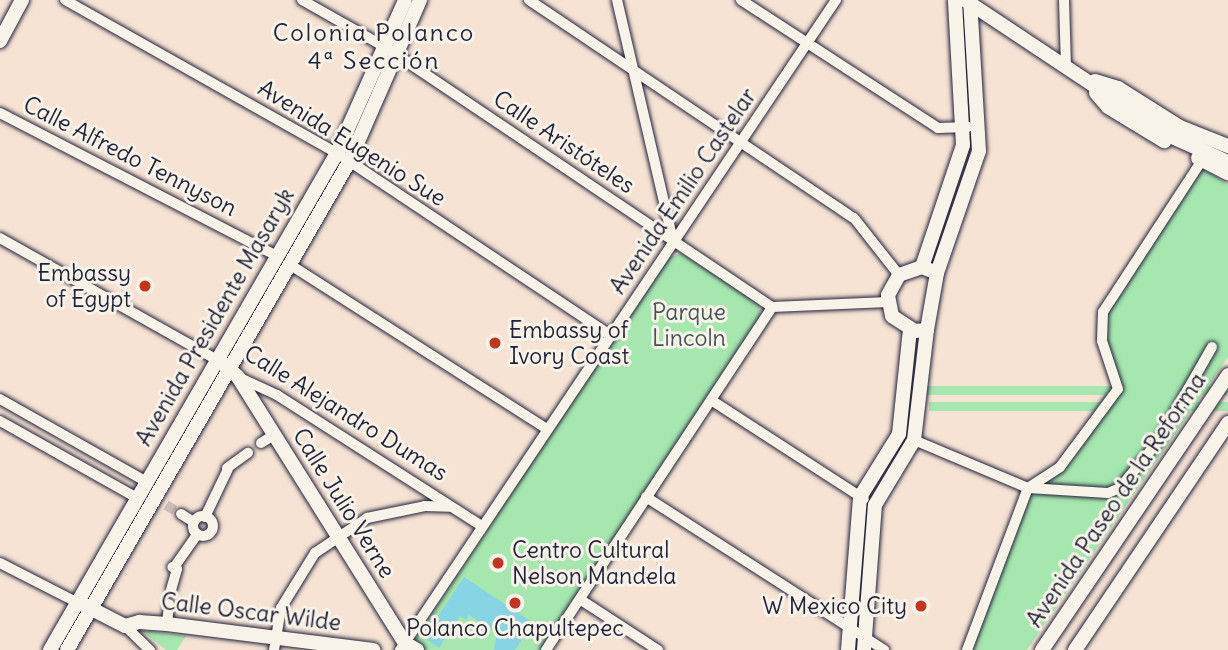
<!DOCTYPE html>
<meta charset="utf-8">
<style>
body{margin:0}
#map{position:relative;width:1228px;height:650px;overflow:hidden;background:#f6e3d4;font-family:Delius,sans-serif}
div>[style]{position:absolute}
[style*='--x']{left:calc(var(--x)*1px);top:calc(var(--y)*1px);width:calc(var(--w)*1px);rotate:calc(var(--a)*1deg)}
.green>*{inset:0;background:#a6e6af;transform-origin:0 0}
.water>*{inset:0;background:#86d4e4}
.street-tunnel>*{height:10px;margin-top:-5px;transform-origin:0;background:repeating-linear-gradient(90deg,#ccbcb5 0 10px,transparent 0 15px)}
.roads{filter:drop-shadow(0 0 2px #22223b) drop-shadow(0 0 2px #22223b)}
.street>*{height:10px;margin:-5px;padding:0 5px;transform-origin:5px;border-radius:5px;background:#f7f3e8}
.street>.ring{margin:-5px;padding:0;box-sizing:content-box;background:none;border:10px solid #f7f3e8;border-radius:50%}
.secondary>*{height:14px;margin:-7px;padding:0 7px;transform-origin:7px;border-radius:7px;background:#f7f3e8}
.dots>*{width:19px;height:19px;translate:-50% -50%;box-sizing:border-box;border:4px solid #f7f3e8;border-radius:50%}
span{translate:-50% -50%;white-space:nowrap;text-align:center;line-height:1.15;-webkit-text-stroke:6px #f7f3e8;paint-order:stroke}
.street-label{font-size:23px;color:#22223b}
.poi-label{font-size:23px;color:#22223b}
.right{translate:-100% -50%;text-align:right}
.left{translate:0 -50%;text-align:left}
.park-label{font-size:23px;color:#435358}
.neighbourhood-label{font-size:24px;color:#22223b;letter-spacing:2px}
</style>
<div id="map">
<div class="green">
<div style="clip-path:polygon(1200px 166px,1228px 185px,1228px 357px,1027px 650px,967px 650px,1039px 473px,1058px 464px,1112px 384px,1104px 313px)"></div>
<div style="clip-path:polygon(681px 253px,758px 302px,761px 316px,541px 650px,408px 650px,666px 259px)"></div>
<div style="left:1228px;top:386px;width:9px;height:319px;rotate:90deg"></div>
<div style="left:1228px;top:402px;width:9px;height:299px;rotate:90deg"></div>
<div style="clip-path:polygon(141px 630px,186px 636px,177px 650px,166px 650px)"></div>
</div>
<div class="water">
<div style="clip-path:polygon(464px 577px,533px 623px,515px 650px,494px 650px,497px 633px,469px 615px,466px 620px,460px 616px,439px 648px,424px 638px)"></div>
</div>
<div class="street-tunnel">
<div style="--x:166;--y:505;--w:17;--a:31"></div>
</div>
<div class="roads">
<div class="street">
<div style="--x:65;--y:0;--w:312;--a:29.4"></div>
<div style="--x:337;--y:153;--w:328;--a:33.7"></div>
<div style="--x:302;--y:0;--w:95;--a:29.5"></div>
<div style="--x:385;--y:47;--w:466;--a:33.9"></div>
<div style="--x:772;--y:307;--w:116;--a:-2.5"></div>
<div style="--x:529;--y:0;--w:391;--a:33.9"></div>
<div style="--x:854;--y:218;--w:73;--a:51.7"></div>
<div style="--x:617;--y:0;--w:247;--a:76.9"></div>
<div style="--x:741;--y:0;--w:235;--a:33"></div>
<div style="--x:938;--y:128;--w:30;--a:-2"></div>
<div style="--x:1064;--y:0;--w:67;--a:88.3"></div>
<div style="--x:0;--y:113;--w:312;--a:27.3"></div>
<div style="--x:0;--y:238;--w:249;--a:29.3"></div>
<div style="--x:289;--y:264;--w:306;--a:32.6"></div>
<div style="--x:238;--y:377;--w:43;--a:24.8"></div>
<div style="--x:277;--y:395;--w:243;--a:32.6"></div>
<div style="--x:0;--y:399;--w:169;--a:29.5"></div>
<div style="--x:711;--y:400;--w:182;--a:32.9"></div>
<div style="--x:0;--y:421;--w:157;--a:29.3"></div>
<div style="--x:914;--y:440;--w:124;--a:22.8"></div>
<div style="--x:1028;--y:488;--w:80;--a:3.6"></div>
<div style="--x:1108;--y:493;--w:13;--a:-23"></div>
<div style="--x:1120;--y:488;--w:62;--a:-50.9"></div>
<div style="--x:1159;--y:440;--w:107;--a:-60.3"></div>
<div style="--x:261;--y:443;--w:15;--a:-32"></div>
<div style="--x:227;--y:468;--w:26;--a:-36"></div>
<div style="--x:646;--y:497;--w:283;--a:32.7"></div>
<div style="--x:181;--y:514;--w:15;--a:32"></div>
<div class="ring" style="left:193px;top:516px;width:10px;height:10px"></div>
<div style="--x:205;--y:517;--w:53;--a:-64.4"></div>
<div style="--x:0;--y:563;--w:88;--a:27.1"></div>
<div style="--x:175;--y:566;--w:39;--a:-55"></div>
<div style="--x:171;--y:590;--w:22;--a:-74"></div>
<div style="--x:177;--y:569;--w:5;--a:-158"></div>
<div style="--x:581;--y:600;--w:92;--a:33"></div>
<div style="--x:167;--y:624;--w:20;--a:-84"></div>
<div style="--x:125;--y:626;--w:35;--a:44"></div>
<div style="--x:274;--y:650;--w:43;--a:-80.5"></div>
<div style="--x:281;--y:608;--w:65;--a:-58.3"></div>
<div style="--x:315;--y:553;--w:63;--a:-33.9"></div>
<div style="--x:367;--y:518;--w:59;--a:-11.7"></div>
<div style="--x:425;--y:506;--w:24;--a:2"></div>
<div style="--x:400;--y:650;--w:783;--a:-56.15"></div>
<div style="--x:546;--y:650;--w:411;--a:-56.6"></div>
<div style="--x:967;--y:650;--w:173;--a:-69.4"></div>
<div style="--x:1028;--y:488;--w:38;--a:-33"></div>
<div style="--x:1060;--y:467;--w:97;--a:-53.4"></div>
<div style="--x:1118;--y:389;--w:51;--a:-108.4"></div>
<div style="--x:1102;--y:341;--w:29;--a:-88"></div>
<div style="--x:1103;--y:312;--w:181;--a:-56.9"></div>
</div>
<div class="secondary">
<div style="--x:965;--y:0;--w:244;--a:33.6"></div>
<div style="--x:1168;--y:135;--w:66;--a:24.2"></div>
<div style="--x:0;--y:41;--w:47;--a:-61.8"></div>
<div style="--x:1095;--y:81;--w:24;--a:17"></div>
<div style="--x:1118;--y:88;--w:73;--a:32.2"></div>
<div style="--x:1180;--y:127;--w:52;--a:21.6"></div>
<div style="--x:1096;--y:93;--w:18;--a:49"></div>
<div style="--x:1108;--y:107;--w:66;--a:31.3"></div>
<div style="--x:1198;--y:158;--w:34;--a:27"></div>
<div style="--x:922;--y:267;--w:129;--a:-71.4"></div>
<div style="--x:963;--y:145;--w:145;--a:-93.2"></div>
<div style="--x:922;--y:267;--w:16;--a:22"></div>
<div style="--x:937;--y:273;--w:58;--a:100"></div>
<div style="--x:927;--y:330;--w:12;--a:175"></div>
<div style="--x:915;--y:331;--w:27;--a:-147"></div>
<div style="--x:892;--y:316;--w:21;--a:-101"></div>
<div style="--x:888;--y:295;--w:23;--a:-61"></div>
<div style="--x:899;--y:275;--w:24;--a:-19"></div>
<div style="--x:937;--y:273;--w:129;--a:-71"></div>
<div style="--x:979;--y:151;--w:151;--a:-93.4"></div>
<div style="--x:224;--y:364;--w:19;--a:43"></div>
<div style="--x:238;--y:377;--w:314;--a:57.9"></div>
<div style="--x:405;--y:643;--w:14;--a:30"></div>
<div style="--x:84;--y:605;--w:46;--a:27.1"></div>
<div style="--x:125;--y:626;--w:15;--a:-16"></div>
<div style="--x:139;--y:622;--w:28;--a:4"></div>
<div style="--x:167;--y:624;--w:208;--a:7.2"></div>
<div style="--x:50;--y:650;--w:574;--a:-60"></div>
<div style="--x:337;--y:153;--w:167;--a:-66"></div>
<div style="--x:67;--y:650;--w:564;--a:-59.98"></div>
<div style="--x:349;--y:162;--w:177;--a:-66.3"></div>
<div style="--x:848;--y:650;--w:153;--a:-85.5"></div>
<div style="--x:860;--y:497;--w:74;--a:-58.2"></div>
<div style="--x:899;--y:434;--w:105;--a:-84"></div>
<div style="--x:864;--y:650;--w:145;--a:-85.7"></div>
<div style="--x:875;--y:505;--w:76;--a:-59"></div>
<div style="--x:914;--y:440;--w:111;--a:-83.3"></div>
<div style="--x:1042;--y:650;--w:332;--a:-55.9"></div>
<div style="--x:1075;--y:650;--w:274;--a:-56"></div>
</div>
</div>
<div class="dots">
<div style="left:145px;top:286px;background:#c8321e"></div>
<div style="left:495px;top:343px;background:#c8321e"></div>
<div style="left:498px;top:563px;background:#c8321e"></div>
<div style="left:515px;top:603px;background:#c8321e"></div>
<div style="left:921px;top:606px;background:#c8321e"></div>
</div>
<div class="street-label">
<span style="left:564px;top:142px;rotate:34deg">Calle Aristóteles</span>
<span style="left:352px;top:143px;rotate:32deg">Avenida Eugenio Sue</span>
<span style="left:130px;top:156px;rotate:27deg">Calle Alfredo Tennyson</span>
<span style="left:683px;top:191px;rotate:-56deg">Avenida Emilio Castelar</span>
<span style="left:215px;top:317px;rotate:-60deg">Avenida Presidente Masaryk</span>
<span style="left:346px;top:413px;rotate:32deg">Calle Alejandro Dumas</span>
<span style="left:1116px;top:500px;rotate:-56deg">Avenida Paseo de la Reforma</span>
<span style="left:344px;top:503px;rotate:58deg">Calle Julio Verne</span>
<span style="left:251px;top:612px;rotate:7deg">Calle Oscar Wilde</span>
</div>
<div class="poi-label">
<span class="right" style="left:131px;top:286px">Embassy<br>of Egypt</span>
<span class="left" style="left:509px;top:343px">Embassy of<br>Ivory Coast</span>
<span class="left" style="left:512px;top:563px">Centro Cultural<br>Nelson Mandela</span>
<span class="right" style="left:907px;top:606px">W Mexico City</span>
<span style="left:515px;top:628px">Polanco Chapultepec</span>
</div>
<div class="park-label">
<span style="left:689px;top:325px">Parque<br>Lincoln</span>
</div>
<div class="neighbourhood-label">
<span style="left:374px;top:47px">Colonia Polanco<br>4ª Sección</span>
</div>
</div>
